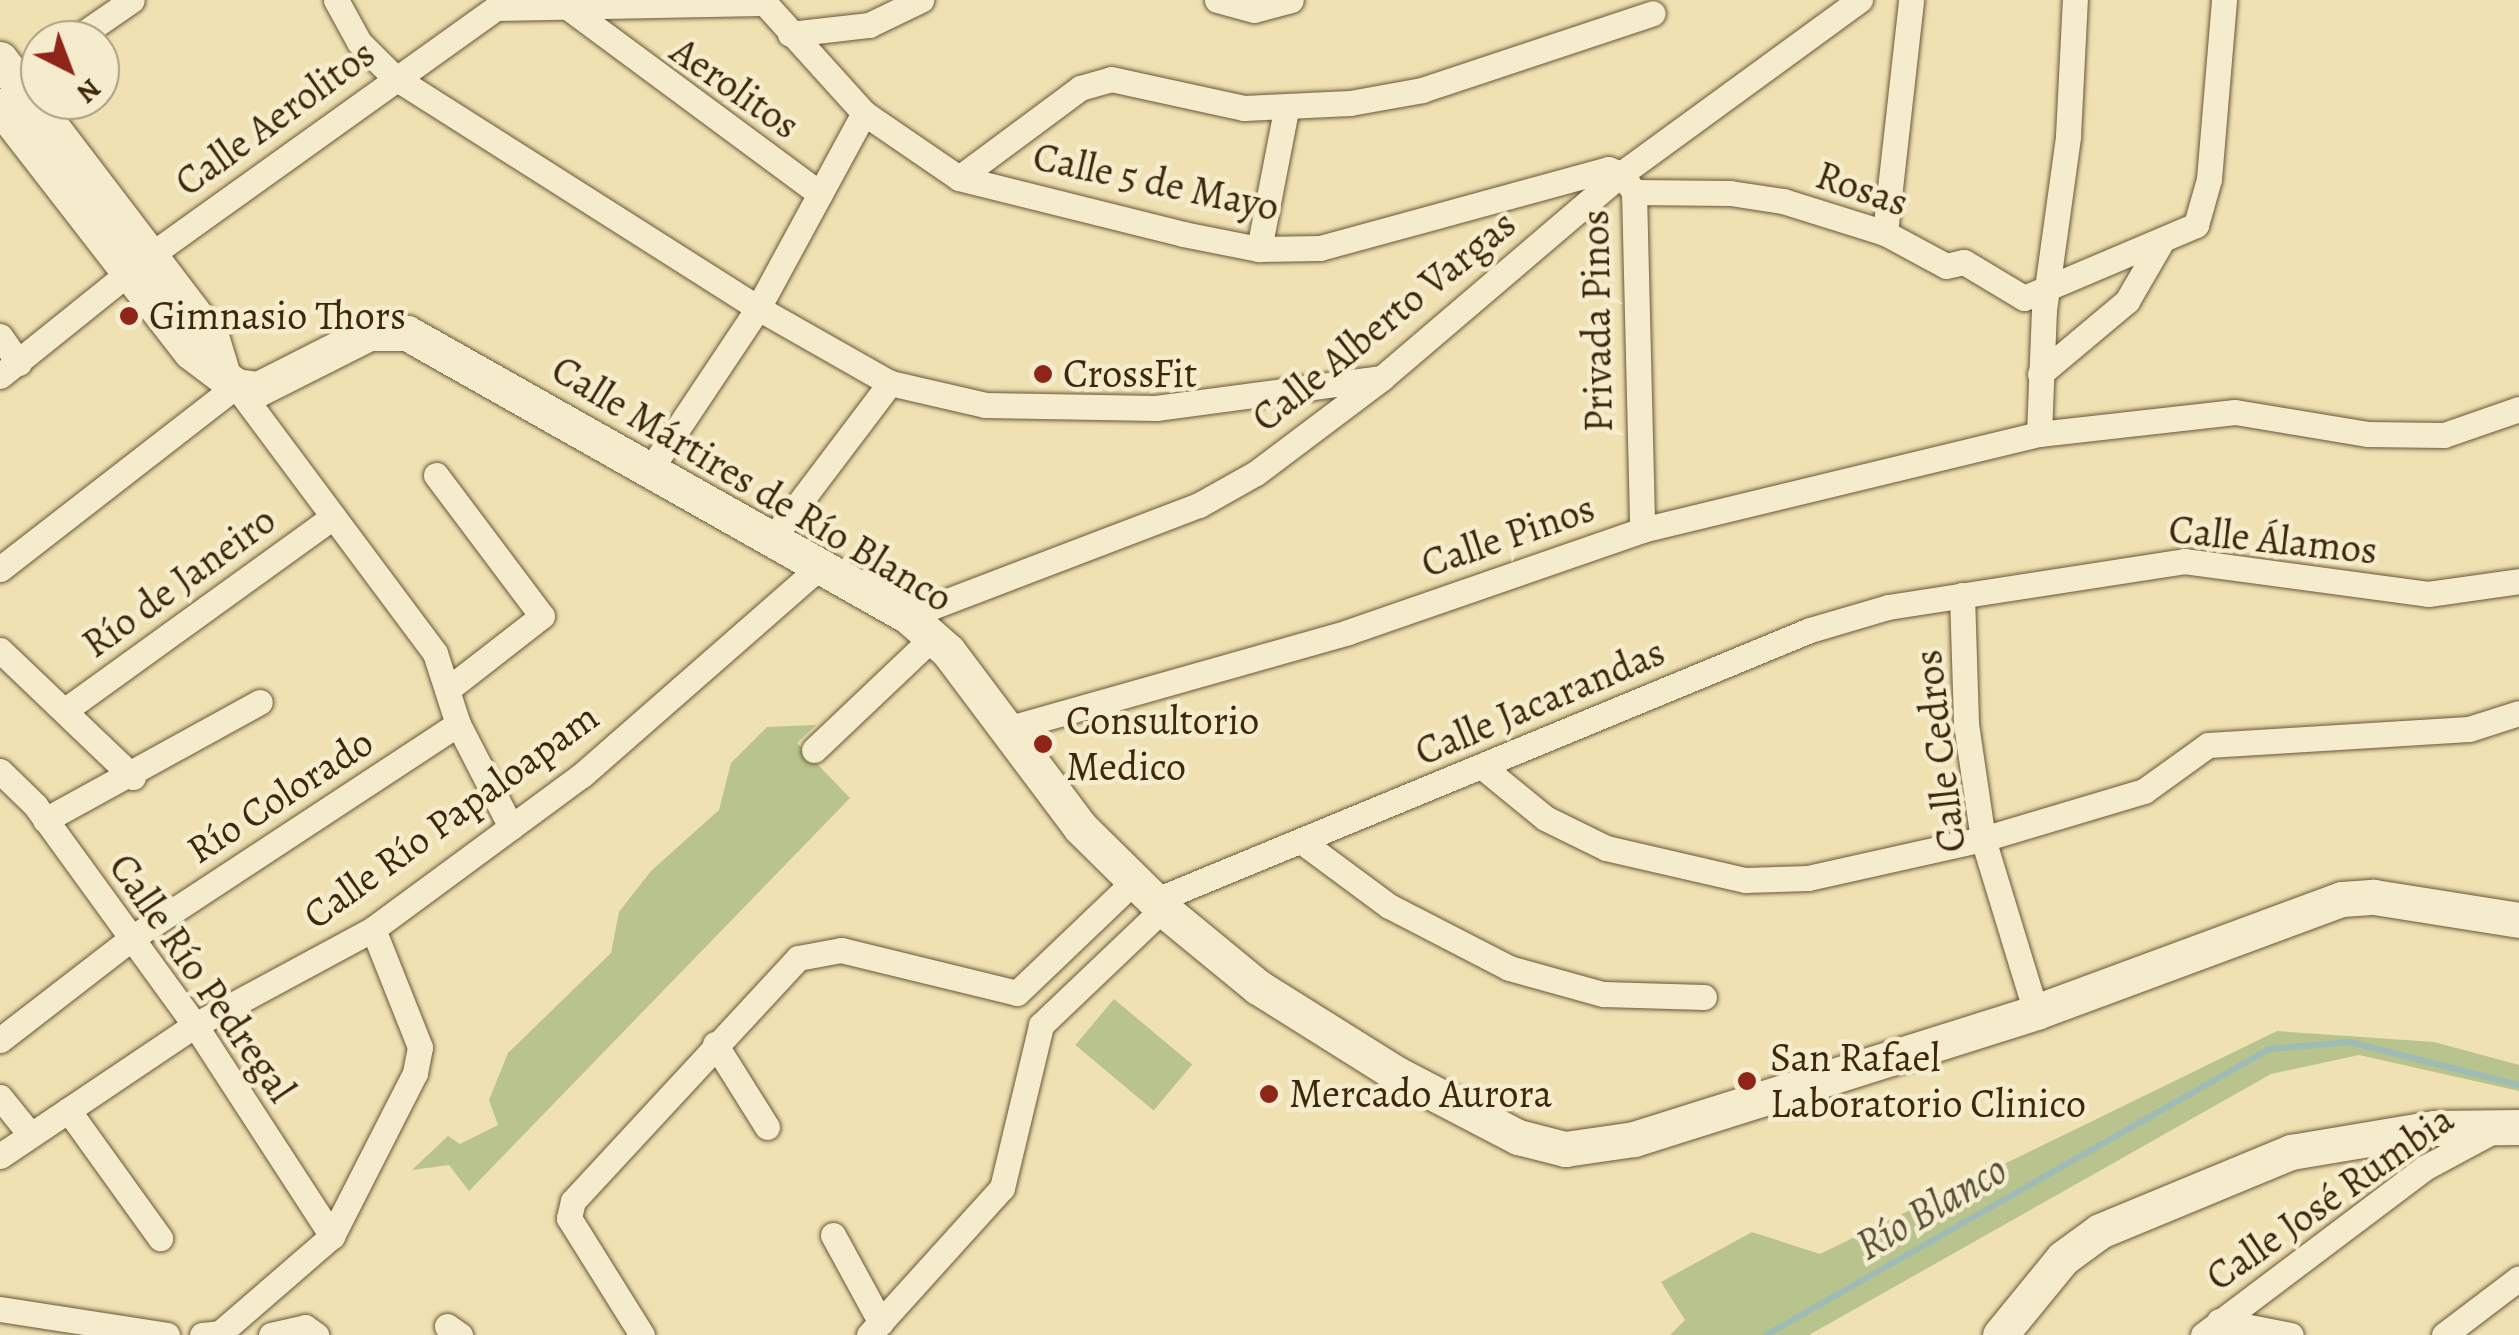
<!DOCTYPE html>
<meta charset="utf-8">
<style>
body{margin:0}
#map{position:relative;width:2519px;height:1335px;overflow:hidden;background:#efe1b2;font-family:Alegreya,serif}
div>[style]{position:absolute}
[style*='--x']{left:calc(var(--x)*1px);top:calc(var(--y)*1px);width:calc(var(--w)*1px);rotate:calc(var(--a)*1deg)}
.green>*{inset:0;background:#b8c38d;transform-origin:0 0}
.stream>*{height:6px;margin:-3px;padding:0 3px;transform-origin:3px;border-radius:3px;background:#9ebbb6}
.roads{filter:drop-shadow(0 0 2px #6a5636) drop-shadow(0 0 2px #6a5636)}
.street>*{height:25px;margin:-12.5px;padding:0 12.5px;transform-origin:12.5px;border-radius:12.5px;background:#f5eccd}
.secondary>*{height:35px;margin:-17.5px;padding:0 17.5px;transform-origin:17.5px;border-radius:17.5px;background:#f5eccd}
.dots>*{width:28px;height:28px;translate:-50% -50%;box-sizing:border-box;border:5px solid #f5eccd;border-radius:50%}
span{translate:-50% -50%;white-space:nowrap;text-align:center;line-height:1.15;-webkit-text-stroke:9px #f5eccd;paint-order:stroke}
.street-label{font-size:40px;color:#3e280c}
.poi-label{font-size:40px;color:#3e280c}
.left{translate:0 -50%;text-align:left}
.water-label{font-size:42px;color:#564d36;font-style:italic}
.north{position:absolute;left:20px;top:20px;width:100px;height:100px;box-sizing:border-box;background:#f5eccd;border:2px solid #ac9e80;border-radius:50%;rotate:138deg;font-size:28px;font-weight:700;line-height:40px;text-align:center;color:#3e280c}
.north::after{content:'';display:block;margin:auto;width:35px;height:45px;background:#8f2418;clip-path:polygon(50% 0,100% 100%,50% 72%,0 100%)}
</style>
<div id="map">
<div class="green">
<div style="clip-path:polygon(816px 725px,797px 743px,850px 798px,469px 1191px,449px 1165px,412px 1170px,448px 1136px,460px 1144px,498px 1125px,489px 1100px,508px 1053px,611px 953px,619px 912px,651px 871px,719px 810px,731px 763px,767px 727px)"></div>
<div style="left:1114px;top:999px;width:102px;height:60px;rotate:40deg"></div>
<div style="clip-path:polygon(2277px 1031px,2434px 1042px,2519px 1065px,2519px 1091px,2359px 1055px,2271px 1074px,1809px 1335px,1670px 1335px,1685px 1320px,1661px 1282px,1752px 1232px,1820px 1254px)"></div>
</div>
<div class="stream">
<div style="--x:1766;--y:1335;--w:579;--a:-29.62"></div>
<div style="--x:2269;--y:1049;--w:81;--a:-4.9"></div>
<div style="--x:2350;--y:1042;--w:174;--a:14.3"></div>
</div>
<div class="roads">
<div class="street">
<div style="--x:336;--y:0;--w:48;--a:61.3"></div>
<div style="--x:359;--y:42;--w:49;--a:45"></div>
<div style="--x:394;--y:77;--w:431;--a:32.4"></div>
<div style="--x:758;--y:308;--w:152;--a:29.6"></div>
<div style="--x:890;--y:383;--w:98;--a:13"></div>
<div style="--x:985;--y:405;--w:171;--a:1"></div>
<div style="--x:1156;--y:408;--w:228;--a:-7.6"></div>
<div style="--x:558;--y:0;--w:326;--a:36.5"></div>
<div style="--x:762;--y:0;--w:152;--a:47.9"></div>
<div style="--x:864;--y:113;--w:115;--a:34.4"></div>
<div style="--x:959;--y:178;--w:231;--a:14"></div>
<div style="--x:1183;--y:234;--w:77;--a:11.2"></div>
<div style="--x:1259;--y:249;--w:61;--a:-0.9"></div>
<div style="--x:1320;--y:248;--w:299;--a:-15.3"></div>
<div style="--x:1608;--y:169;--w:14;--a:21"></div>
<div style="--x:1217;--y:0;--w:38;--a:15"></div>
<div style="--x:1254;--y:10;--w:38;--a:-15"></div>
<div style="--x:790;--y:34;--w:80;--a:-6.5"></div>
<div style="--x:869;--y:25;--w:58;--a:-25.7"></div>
<div style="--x:74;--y:40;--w:70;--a:-34.6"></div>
<div style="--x:15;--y:80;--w:30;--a:-34"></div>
<div style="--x:959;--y:178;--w:151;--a:-36.6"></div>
<div style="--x:1080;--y:88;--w:32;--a:-16"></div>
<div style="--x:1111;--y:79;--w:136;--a:12.3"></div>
<div style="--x:1244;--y:108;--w:106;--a:-2.7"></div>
<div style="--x:1350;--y:103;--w:73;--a:-10.2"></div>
<div style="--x:1422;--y:90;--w:243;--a:-18.4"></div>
<div style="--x:1624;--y:178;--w:17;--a:54"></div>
<div style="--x:1634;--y:192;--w:338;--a:88.6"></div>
<div style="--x:1634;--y:192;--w:96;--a:0.6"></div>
<div style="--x:1730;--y:193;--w:54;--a:8.6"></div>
<div style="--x:1783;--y:201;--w:107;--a:17.4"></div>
<div style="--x:1885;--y:233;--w:69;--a:28.4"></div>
<div style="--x:1946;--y:266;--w:18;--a:-13"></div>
<div style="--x:1964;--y:262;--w:70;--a:31"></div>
<div style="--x:2024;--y:298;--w:187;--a:-23"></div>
<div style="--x:2196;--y:225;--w:48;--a:-74.2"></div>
<div style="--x:2209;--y:179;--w:180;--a:-85.2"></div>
<div style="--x:1885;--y:233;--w:234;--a:-83.6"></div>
<div style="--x:1259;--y:249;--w:142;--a:-79"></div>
<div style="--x:0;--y:336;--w:33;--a:55"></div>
<div style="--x:2040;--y:374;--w:114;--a:-40"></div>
<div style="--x:2127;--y:301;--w:66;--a:-59.9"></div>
<div style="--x:0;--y:376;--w:190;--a:-38.8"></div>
<div style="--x:148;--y:257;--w:428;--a:-35.6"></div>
<div style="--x:496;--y:8;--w:267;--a:-1.1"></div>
<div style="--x:2039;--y:434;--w:124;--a:-87.7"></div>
<div style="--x:2044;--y:310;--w:176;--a:-82.1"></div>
<div style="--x:2068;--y:136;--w:136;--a:-87.1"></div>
<div style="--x:650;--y:470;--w:195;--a:-56.3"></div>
<div style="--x:758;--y:308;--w:222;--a:-61.5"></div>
<div style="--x:436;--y:475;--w:176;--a:53.1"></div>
<div style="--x:542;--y:616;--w:120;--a:142.1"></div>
<div style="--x:772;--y:539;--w:196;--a:-52.9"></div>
<div style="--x:0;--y:569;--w:299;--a:-37.8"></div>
<div style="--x:236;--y:386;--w:333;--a:53.3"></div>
<div style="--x:435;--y:653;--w:75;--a:72.1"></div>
<div style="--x:458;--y:724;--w:116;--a:62.8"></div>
<div style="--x:1962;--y:595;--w:129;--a:88.2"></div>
<div style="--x:1966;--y:724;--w:116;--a:81.6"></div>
<div style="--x:1983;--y:839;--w:181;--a:73"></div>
<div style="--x:908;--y:616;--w:311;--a:-20.9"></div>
<div style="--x:1199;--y:505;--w:65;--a:-29.3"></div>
<div style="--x:1256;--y:473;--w:158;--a:-37"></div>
<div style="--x:1382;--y:378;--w:314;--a:-40.5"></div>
<div style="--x:1621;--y:174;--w:296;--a:-36.1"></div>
<div style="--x:0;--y:650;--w:184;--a:43.7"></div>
<div style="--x:68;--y:708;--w:327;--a:-35.8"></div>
<div style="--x:1006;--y:729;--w:355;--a:-15.8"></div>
<div style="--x:1348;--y:632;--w:311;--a:-19.1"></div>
<div style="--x:1642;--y:530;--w:408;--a:-13.6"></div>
<div style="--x:2039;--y:434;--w:197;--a:-6.4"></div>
<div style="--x:2235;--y:412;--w:135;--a:9.4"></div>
<div style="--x:2368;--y:434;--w:76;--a:0.8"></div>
<div style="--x:2444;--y:435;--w:79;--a:-19.1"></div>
<div style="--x:814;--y:750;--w:166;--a:-43.5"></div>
<div style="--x:1484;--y:768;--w:79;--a:39.3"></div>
<div style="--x:1545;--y:818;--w:68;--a:26.2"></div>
<div style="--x:1606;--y:848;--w:143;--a:13"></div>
<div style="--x:1745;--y:880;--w:63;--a:-1.8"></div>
<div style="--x:1808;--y:878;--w:179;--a:-12.6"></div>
<div style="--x:1983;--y:839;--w:168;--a:-16.6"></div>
<div style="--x:2144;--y:791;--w:79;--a:-35.7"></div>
<div style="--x:2208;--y:745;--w:261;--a:-3.5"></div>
<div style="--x:2469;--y:729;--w:52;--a:-17.7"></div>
<div style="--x:0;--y:771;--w:49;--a:44.2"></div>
<div style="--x:35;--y:805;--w:272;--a:54"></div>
<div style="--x:195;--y:1025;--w:252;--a:57"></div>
<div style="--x:45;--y:820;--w:245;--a:-28.8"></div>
<div style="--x:1301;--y:841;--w:109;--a:36.5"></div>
<div style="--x:1389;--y:906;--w:135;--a:27.3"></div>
<div style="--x:1509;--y:968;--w:98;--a:15.5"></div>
<div style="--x:1603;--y:994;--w:101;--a:1.7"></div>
<div style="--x:1154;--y:901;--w:710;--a:-22.45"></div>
<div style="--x:1810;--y:630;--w:81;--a:-16.4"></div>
<div style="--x:1888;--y:607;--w:300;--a:-8.8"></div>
<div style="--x:2184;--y:561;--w:246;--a:7.7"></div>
<div style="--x:2428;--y:594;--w:92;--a:-8.1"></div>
<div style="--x:0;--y:1040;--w:167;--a:-37.7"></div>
<div style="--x:132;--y:938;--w:390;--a:-33.3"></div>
<div style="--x:715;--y:1044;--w:98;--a:57.9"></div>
<div style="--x:0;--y:1097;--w:46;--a:51.1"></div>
<div style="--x:68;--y:1110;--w:158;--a:54.3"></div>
<div style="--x:0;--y:1156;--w:235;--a:-33.9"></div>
<div style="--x:195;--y:1025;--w:202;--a:-28.3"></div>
<div style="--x:373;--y:929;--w:260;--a:-36.4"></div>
<div style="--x:582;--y:775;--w:316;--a:-41.2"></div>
<div style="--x:833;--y:1235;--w:100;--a:61.4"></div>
<div style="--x:0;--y:1309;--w:169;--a:8.8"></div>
<div style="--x:2219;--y:1321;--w:73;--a:11"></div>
<div style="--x:447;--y:1326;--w:16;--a:35"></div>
<div style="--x:202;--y:1335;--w:18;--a:-6"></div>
<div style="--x:220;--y:1333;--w:148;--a:-40.9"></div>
<div style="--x:332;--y:1236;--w:183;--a:-63"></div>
<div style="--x:415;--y:1073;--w:26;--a:-79"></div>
<div style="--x:420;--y:1047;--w:127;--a:-111.7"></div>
<div style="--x:271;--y:1335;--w:35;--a:-13"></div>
<div style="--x:305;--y:1327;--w:14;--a:36"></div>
<div style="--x:642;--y:1335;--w:138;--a:-122"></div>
<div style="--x:569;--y:1218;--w:17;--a:-77"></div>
<div style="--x:573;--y:1201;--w:331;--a:-47.2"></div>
<div style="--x:798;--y:958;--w:44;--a:-10.5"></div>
<div style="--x:841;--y:950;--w:181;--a:13.7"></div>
<div style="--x:1017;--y:993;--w:162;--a:-43.7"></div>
<div style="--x:869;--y:1335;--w:198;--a:-47.9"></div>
<div style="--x:1002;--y:1188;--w:168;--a:-76.5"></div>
<div style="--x:1041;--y:1025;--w:168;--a:-43.6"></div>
<div style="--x:2203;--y:1335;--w:279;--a:-37"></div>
<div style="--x:2426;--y:1167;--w:81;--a:-28.2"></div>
<div style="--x:2444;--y:1335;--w:94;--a:-37.2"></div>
</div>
<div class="secondary">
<div style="--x:0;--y:59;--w:348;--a:52.7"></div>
<div style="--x:211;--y:336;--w:34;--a:73"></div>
<div style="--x:0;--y:106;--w:311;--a:52.2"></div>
<div style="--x:191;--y:352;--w:56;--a:37.1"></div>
<div style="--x:236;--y:386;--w:22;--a:8"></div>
<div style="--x:258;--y:389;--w:124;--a:-26.8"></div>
<div style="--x:369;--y:333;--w:38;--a:0"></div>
<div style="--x:407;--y:333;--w:575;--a:29.46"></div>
<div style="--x:908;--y:616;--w:53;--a:41.2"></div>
<div style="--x:948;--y:651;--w:221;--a:53.1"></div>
<div style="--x:1081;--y:828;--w:115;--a:44.6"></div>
<div style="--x:1163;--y:909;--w:123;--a:39.4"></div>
<div style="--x:1258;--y:987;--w:162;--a:32.1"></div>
<div style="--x:1395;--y:1073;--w:139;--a:27.5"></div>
<div style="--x:1518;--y:1137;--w:49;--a:14.3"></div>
<div style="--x:1565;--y:1149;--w:70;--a:-8.2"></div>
<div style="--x:1634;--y:1139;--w:422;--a:-17.5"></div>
<div style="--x:2036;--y:1012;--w:326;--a:-20.3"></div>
<div style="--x:2342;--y:899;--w:32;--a:-4"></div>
<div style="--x:2374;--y:897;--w:147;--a:9"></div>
<div style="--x:2000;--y:1335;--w:99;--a:-50.7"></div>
<div style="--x:2063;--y:1258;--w:46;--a:-36.1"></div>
<div style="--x:2100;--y:1231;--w:207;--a:-22.5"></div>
<div style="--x:2291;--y:1152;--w:145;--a:-9.5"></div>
<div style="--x:2434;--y:1128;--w:85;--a:-0.7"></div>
</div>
</div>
<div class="dots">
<div style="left:129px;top:316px;background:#8f2418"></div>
<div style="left:1043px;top:374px;background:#8f2418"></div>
<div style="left:1043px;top:744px;background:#8f2418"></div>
<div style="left:1747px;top:1081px;background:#8f2418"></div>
<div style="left:1269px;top:1094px;background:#8f2418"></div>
</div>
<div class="street-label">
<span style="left:735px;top:88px;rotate:35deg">Aerolitos</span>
<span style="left:275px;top:118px;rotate:-36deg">Calle Aerolitos</span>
<span style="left:1156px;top:182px;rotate:12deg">Calle 5 de Mayo</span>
<span style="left:1862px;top:189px;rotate:19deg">Rosas</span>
<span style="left:1384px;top:321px;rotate:-39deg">Calle Alberto Vargas</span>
<span style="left:1597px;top:321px;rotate:-91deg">Privada Pinos</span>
<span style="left:752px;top:484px;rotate:31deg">Calle Mártires de Río Blanco</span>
<span style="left:1508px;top:536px;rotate:-19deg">Calle Pinos</span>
<span style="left:2273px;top:540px;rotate:6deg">Calle Álamos</span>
<span style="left:179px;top:582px;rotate:-36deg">Río de Janeiro</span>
<span style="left:1540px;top:702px;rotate:-23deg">Calle Jacarandas</span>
<span style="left:1940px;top:751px;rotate:-97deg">Calle Cedros</span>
<span style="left:280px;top:796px;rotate:-33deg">Río Colorado</span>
<span style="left:451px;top:816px;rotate:-36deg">Calle Río Papaloapam</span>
<span style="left:202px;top:978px;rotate:55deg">Calle Río Pedregal</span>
<span style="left:2330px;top:1198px;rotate:-35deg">Calle José Rumbia</span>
</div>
<div class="poi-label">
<span class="left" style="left:149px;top:316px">Gimnasio Thors</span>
<span class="left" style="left:1063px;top:374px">CrossFit</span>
<span class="left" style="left:1066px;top:744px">Consultorio<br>Medico</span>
<span class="left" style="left:1770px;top:1081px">San Rafael<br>Laboratorio Clinico</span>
<span class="left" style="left:1289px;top:1094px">Mercado Aurora</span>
</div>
<div class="water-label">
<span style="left:1931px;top:1207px;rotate:-30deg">Río Blanco</span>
</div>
<div class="north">N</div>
</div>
